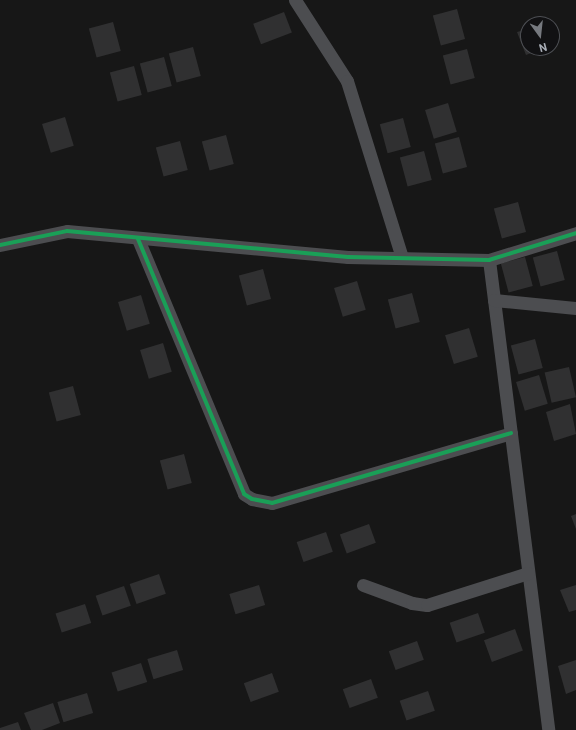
<!DOCTYPE html>
<style>
body{margin:0}
#map{position:relative;width:576px;height:730px;overflow:hidden;background:#171717;font-family:Roboto,sans-serif}
div>[style]{position:absolute}
[style*='--x']{left:calc(var(--x)*1px);top:calc(var(--y)*1px);width:calc(var(--w)*1px);rotate:calc(var(--a)*1deg)}
.building>*{inset:0;background:#303031;transform-origin:0 0}
.street>*{height:13px;margin:-6.5px;padding:0 6.5px;transform-origin:6.5px;border-radius:6.5px;background:#4c4d50}
.cycleway>*{height:4px;margin:-2px;padding:0 2px;transform-origin:2px;border-radius:2px;background:#1a9f57}
span{translate:-50% -50%;white-space:nowrap;text-align:center;line-height:1.15;-webkit-text-stroke:4px #111113;paint-order:stroke}
.north{position:absolute;left:520px;top:16px;width:40px;height:40px;box-sizing:border-box;background:#111113;border:1px solid #4e5055;border-radius:50%;rotate:165deg;font-size:11px;font-weight:700;line-height:16px;text-align:center;color:#a9aeb7}
.north::after{content:'';display:block;margin:auto;width:14px;height:18px;background:#76797f;clip-path:polygon(50% 0,100% 100%,50% 72%,0 100%)}
</style>
<div id="map">
<div class="building">
<div style="left:457px;top:9px;width:31px;height:25px;rotate:75deg"></div>
<div style="left:284px;top:12px;width:22px;height:33px;rotate:69deg"></div>
<div style="left:113px;top:22px;width:30px;height:25px;rotate:75deg"></div>
<div style="clip-path:polygon(528px 29px,528px 48px,544px 48px,526px 55px,517px 32px)"></div>
<div style="clip-path:polygon(552px 32px,557px 44px,552px 45px)"></div>
<div style="left:193px;top:47px;width:30px;height:25px;rotate:75deg"></div>
<div style="left:467px;top:49px;width:30px;height:25px;rotate:75deg"></div>
<div style="left:164px;top:57px;width:30px;height:25px;rotate:75deg"></div>
<div style="left:134px;top:66px;width:30px;height:25px;rotate:75deg"></div>
<div style="left:448px;top:103px;width:30px;height:24px;rotate:73deg"></div>
<div style="left:65px;top:117px;width:30px;height:24px;rotate:73deg"></div>
<div style="left:403px;top:118px;width:30px;height:24px;rotate:75deg"></div>
<div style="left:226px;top:135px;width:30px;height:25px;rotate:75deg"></div>
<div style="left:459px;top:137px;width:31px;height:25px;rotate:75deg"></div>
<div style="left:180px;top:141px;width:30px;height:25px;rotate:75deg"></div>
<div style="left:424px;top:151px;width:30px;height:25px;rotate:75deg"></div>
<div style="left:518px;top:202px;width:31px;height:25px;rotate:75deg"></div>
<div style="left:557px;top:251px;width:30px;height:25px;rotate:75deg"></div>
<div style="left:525px;top:257px;width:30px;height:25px;rotate:75deg"></div>
<div style="left:263px;top:269px;width:31px;height:25px;rotate:75deg"></div>
<div style="left:357px;top:281px;width:30px;height:24px;rotate:73deg"></div>
<div style="left:412px;top:293px;width:30px;height:25px;rotate:75deg"></div>
<div style="left:141px;top:295px;width:30px;height:24px;rotate:73deg"></div>
<div style="left:469px;top:328px;width:30px;height:25px;rotate:73deg"></div>
<div style="left:535px;top:339px;width:30px;height:25px;rotate:75deg"></div>
<div style="left:163px;top:343px;width:30px;height:24px;rotate:73deg"></div>
<div style="left:569px;top:367px;width:31px;height:25px;rotate:77deg"></div>
<div style="left:539px;top:375px;width:30px;height:24px;rotate:73deg"></div>
<div style="left:73px;top:386px;width:30px;height:25px;rotate:75deg"></div>
<div style="clip-path:polygon(570px 404px,576px 434px,554px 441px,546px 412px)"></div>
<div style="left:184px;top:454px;width:30px;height:25px;rotate:75deg"></div>
<div style="clip-path:polygon(576px 514px,576px 529px,571px 516px)"></div>
<div style="left:369px;top:524px;width:20px;height:31px;rotate:70deg"></div>
<div style="left:326px;top:532px;width:21px;height:31px;rotate:71deg"></div>
<div style="left:159px;top:574px;width:21px;height:31px;rotate:71deg"></div>
<div style="left:259px;top:585px;width:21px;height:31px;rotate:73deg"></div>
<div style="clip-path:polygon(576px 585px,576px 610px,569px 612px,560px 590px)"></div>
<div style="left:124px;top:586px;width:21px;height:30px;rotate:71deg"></div>
<div style="left:85px;top:604px;width:20px;height:31px;rotate:72deg"></div>
<div style="left:478px;top:613px;width:21px;height:30px;rotate:71deg"></div>
<div style="left:515px;top:629px;width:23px;height:33px;rotate:70deg"></div>
<div style="left:417px;top:641px;width:20px;height:30px;rotate:70deg"></div>
<div style="left:177px;top:650px;width:21px;height:31px;rotate:73deg"></div>
<div style="clip-path:polygon(576px 660px,576px 690px,566px 694px,558px 666px)"></div>
<div style="left:141px;top:663px;width:20px;height:31px;rotate:72deg"></div>
<div style="left:272px;top:673px;width:20px;height:30px;rotate:70deg"></div>
<div style="left:371px;top:679px;width:20px;height:30px;rotate:70deg"></div>
<div style="left:428px;top:691px;width:21px;height:30px;rotate:71deg"></div>
<div style="left:87px;top:693px;width:21px;height:31px;rotate:73deg"></div>
<div style="clip-path:polygon(53px 703px,60px 723px,42px 730px,31px 730px,24px 713px)"></div>
<div style="clip-path:polygon(18px 722px,21px 730px,0 730px,0 728px)"></div>
</div>
<div class="street">
<div style="--x:295;--y:0;--w:96;--a:57.3"></div>
<div style="--x:347;--y:81;--w:185;--a:72.7"></div>
<div style="--x:138;--y:239;--w:276;--a:67.4"></div>
<div style="--x:244;--y:494;--w:9;--a:32"></div>
<div style="--x:252;--y:499;--w:20;--a:11"></div>
<div style="--x:272;--y:503;--w:249;--a:-16.3"></div>
<div style="--x:0;--y:245;--w:68;--a:-11.8"></div>
<div style="--x:67;--y:231;--w:282;--a:5.3"></div>
<div style="--x:348;--y:257;--w:141;--a:1.2"></div>
<div style="--x:489;--y:260;--w:91;--a:-17.2"></div>
<div style="--x:489;--y:260;--w:474;--a:82.8"></div>
<div style="--x:494;--y:300;--w:82;--a:5.6"></div>
<div style="--x:363;--y:585;--w:52;--a:20.2"></div>
<div style="--x:412;--y:603;--w:15;--a:8"></div>
<div style="--x:427;--y:605;--w:106;--a:-17.6"></div>
</div>
<div class="cycleway">
<div style="--x:138;--y:239;--w:276;--a:67.4"></div>
<div style="--x:244;--y:494;--w:9;--a:32"></div>
<div style="--x:252;--y:499;--w:20;--a:11"></div>
<div style="--x:272;--y:503;--w:249;--a:-16.3"></div>
<div style="--x:0;--y:245;--w:68;--a:-11.8"></div>
<div style="--x:67;--y:231;--w:282;--a:5.3"></div>
<div style="--x:348;--y:257;--w:141;--a:1.2"></div>
<div style="--x:489;--y:260;--w:91;--a:-17.2"></div>
</div>
<div class="north">N</div>
</div>
